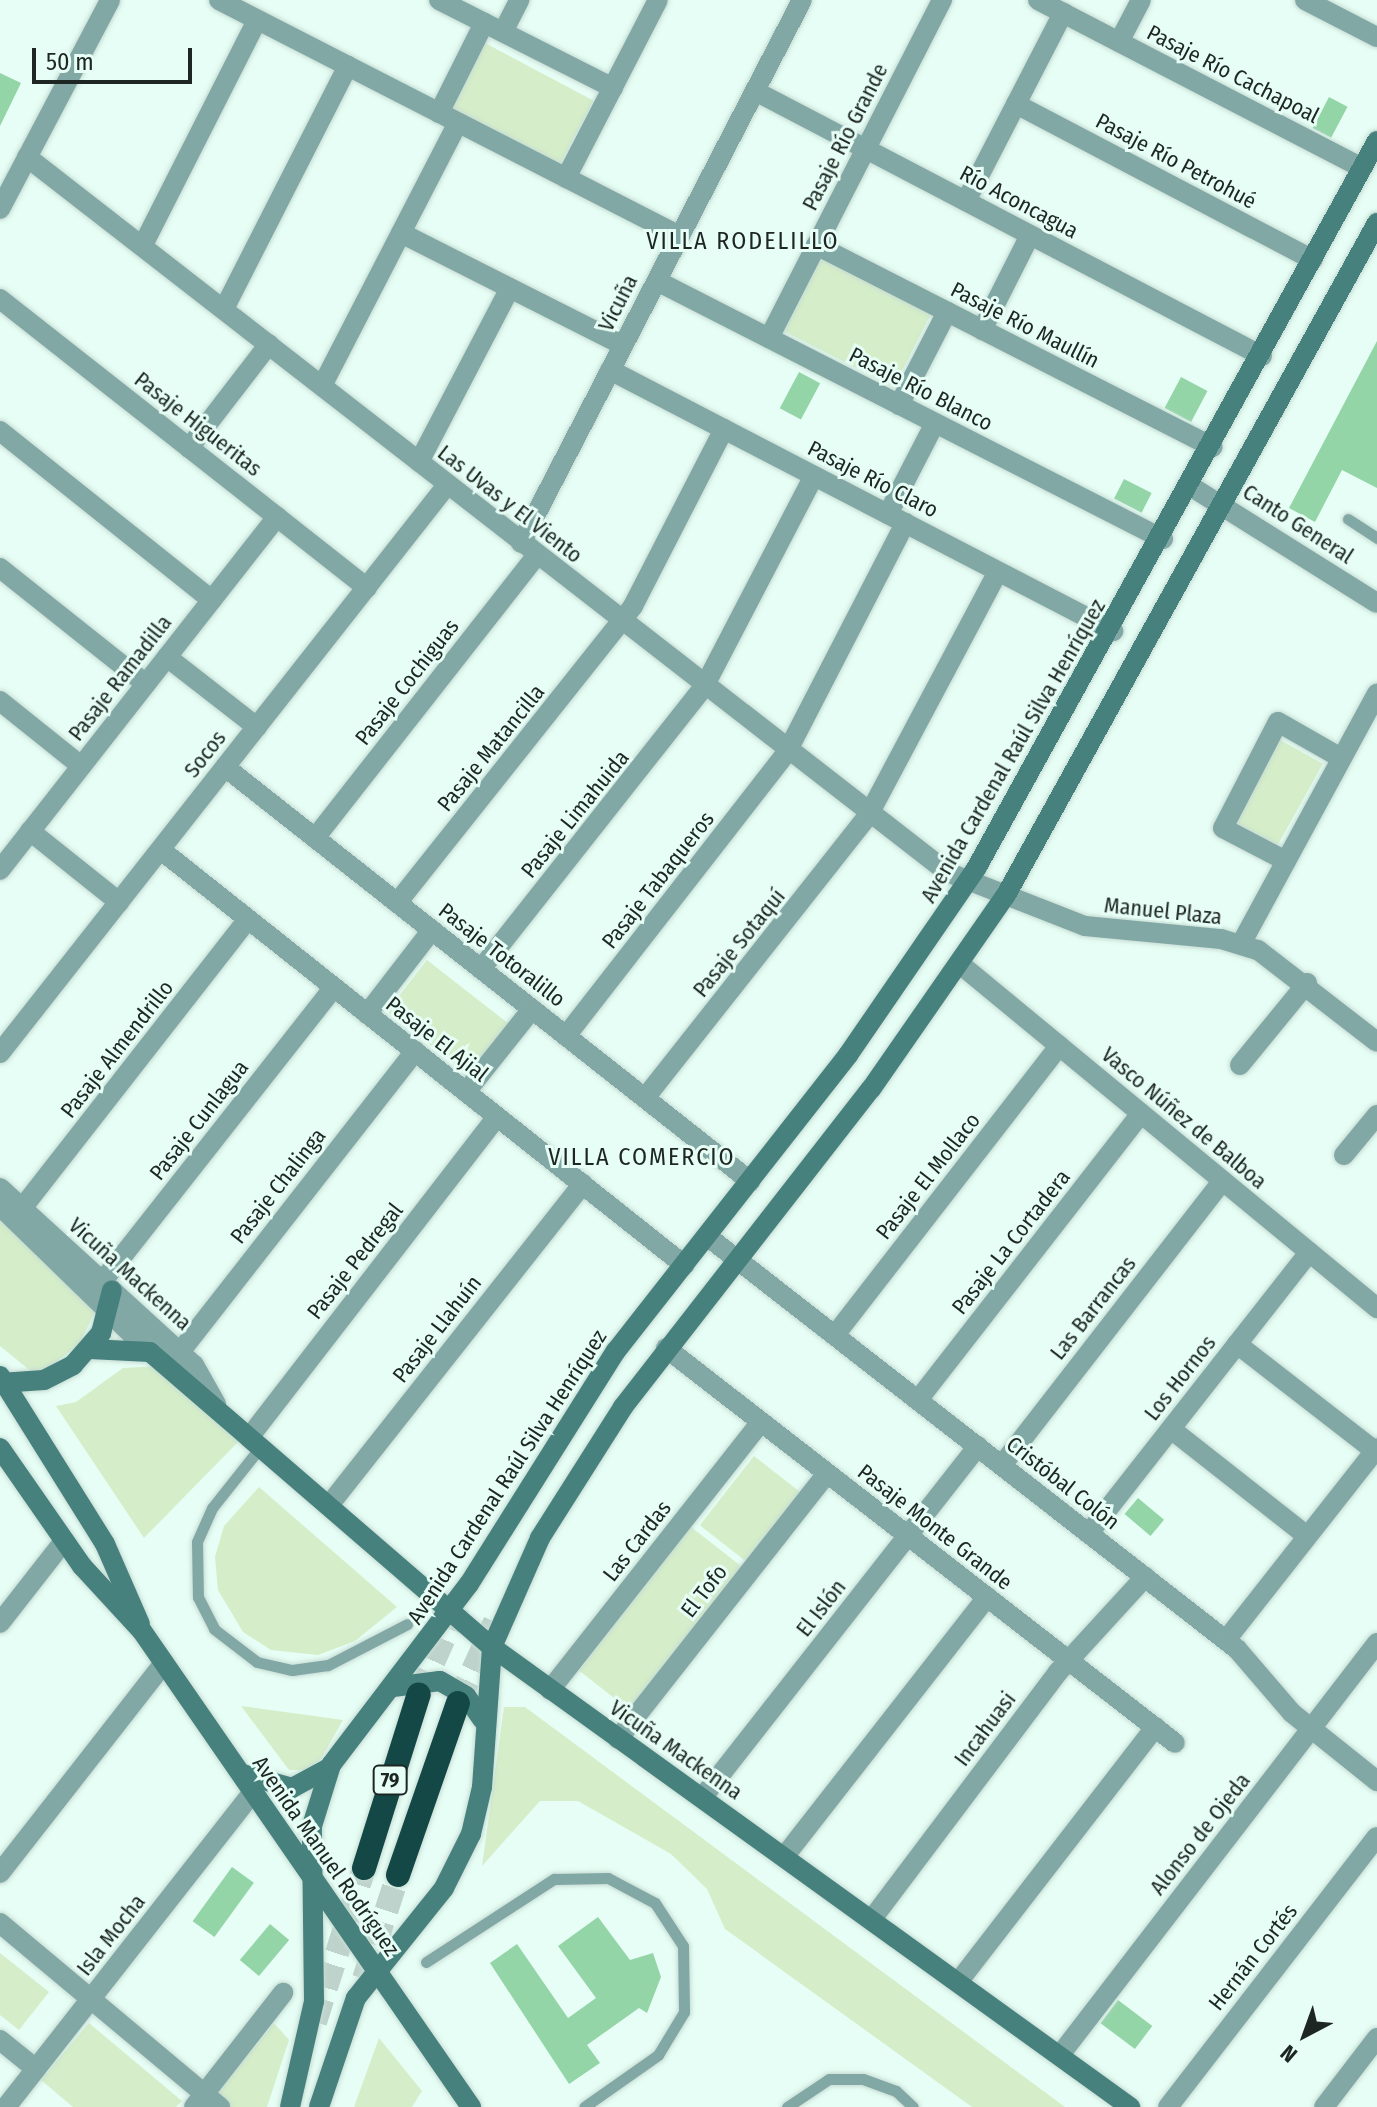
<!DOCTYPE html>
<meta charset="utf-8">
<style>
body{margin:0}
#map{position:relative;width:1377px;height:2107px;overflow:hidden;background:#e6fef5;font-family:"Fira Sans Condensed",sans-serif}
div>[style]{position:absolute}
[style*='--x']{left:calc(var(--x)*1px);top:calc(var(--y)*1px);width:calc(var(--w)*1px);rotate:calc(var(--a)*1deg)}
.green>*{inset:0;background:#d5eec9;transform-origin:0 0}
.building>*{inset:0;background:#94d5a8;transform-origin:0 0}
.motorway-tunnel>*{height:24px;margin-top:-12px;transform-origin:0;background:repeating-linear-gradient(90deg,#bed3cb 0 24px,transparent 0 36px)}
.roads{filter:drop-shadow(0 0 2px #c6dbd3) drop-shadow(0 0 2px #c6dbd3)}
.service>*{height:11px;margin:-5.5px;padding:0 5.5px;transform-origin:5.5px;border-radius:5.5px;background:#82a8a5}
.minor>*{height:20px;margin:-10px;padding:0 10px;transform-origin:10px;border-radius:10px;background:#82a8a5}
.tertiary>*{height:20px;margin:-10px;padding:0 10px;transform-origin:10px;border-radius:10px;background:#82a8a5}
.secondary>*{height:20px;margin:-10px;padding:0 10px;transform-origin:10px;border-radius:10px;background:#46817e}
.motorway>*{height:24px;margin:-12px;padding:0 12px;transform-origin:12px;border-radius:12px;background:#134846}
span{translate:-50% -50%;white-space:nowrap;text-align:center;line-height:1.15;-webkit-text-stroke:6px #e6fef5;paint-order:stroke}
.shield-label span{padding:2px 6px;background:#e6fef5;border:2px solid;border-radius:6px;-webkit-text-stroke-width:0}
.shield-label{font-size:20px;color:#1d2623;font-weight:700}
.street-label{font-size:22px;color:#1d2623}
.neighbourhood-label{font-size:24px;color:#1d2623;letter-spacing:2px}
.north{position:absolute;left:1265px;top:1995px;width:80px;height:80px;-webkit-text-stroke:6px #e6fef5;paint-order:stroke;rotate:221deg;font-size:22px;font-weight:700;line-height:32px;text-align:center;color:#1d2623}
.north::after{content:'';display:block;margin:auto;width:28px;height:36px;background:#1d2623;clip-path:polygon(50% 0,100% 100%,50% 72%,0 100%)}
.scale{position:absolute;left:32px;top:48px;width:160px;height:36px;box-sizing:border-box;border:4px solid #1d2623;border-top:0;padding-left:10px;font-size:24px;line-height:28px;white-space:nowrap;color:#1d2623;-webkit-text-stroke:6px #e6fef5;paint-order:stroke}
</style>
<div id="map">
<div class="green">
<div style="left:485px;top:43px;width:123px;height:77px;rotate:28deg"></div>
<div style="left:821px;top:259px;width:123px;height:81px;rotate:27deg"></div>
<div style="left:1273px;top:736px;width:57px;height:94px;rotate:29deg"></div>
<div style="left:427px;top:960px;width:106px;height:65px;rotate:38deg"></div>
<div style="clip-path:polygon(0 1217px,96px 1310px,79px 1344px,48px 1368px,32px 1372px,0 1346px)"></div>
<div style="clip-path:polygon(161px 1366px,239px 1441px,144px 1538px,56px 1406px,76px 1402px,123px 1368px)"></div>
<div style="left:754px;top:1456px;width:58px;height:88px;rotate:38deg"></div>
<div style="clip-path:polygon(259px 1487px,397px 1607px,355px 1641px,318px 1655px,271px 1650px,243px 1632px,218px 1590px,215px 1557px,224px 1526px)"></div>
<div style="left:691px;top:1527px;width:67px;height:182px;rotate:38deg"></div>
<div style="clip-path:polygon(241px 1706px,343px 1720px,322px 1757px,308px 1770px,289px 1770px)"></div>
<div style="clip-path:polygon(504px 1707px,525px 1707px,1065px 2107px,972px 2107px,725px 1929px,707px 1889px,671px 1854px,578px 1801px,540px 1801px,482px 1866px)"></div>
<div style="clip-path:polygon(0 1953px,49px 1992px,19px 2030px,0 2015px)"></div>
<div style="clip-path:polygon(89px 2023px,182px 2101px,176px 2107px,73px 2107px,41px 2080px)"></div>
<div style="clip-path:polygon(274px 2023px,289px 2040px,267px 2107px,206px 2107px)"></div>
<div style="clip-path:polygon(379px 2038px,422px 2091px,412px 2107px,354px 2107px)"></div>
</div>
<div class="building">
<div style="clip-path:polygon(0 73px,21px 83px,0 126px)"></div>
<div style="left:1329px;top:97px;width:21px;height:35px;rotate:28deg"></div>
<div style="clip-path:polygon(1377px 341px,1377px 488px,1342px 470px,1315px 522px,1289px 508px)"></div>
<div style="left:799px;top:372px;width:24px;height:41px;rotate:28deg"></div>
<div style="left:1181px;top:377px;width:30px;height:35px;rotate:28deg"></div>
<div style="left:1124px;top:479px;width:31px;height:22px;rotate:27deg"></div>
<div style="left:1138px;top:1498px;width:34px;height:21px;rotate:40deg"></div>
<div style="left:232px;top:1867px;width:27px;height:67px;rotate:36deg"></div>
<div style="clip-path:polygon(598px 1917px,630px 1960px,653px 1953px,661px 1977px,647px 2013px,639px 2008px,587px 2045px,600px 2063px,569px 2084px,490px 1963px,517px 1944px,568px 2018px,596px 1998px,558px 1946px)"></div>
<div style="left:270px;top:1924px;width:25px;height:47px;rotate:40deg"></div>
<div style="left:1118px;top:2000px;width:43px;height:29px;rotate:37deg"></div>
</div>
<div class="motorway-tunnel">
<div style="--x:419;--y:1694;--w:101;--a:-66"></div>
<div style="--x:458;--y:1703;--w:89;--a:-65.4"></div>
<div style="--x:364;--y:1979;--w:109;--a:-71.9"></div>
<div style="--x:315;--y:2022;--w:162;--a:-72.3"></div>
</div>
<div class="roads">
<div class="service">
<div style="--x:1348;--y:519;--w:35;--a:33"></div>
<div style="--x:262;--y:1445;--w:80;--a:128.4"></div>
<div style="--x:212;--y:1508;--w:37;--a:114"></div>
<div style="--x:197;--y:1542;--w:55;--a:89"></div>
<div style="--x:198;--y:1597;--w:36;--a:63"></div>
<div style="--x:214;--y:1629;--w:54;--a:37.5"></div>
<div style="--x:257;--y:1662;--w:36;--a:13"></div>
<div style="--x:292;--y:1670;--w:36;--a:-8"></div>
<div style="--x:328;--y:1665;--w:89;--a:-27.4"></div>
<div style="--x:426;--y:1962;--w:153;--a:-33"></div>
<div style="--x:554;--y:1879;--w:54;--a:-1.1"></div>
<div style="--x:608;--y:1878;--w:53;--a:28"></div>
<div style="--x:655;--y:1903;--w:51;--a:56.9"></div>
<div style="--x:683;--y:1946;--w:66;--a:89.1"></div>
<div style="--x:684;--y:2012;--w:50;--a:121.2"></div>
<div style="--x:658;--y:2055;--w:90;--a:144.9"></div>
<div style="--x:787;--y:2107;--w:50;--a:-33.7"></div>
<div style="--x:829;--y:2079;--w:34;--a:0"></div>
<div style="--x:863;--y:2079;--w:35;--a:20"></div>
<div style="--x:896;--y:2091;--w:23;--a:43"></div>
</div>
<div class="minor">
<div style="--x:219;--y:0;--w:518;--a:27.11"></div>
<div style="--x:439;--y:0;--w:195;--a:26.8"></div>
<div style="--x:1038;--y:0;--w:365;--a:27.4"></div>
<div style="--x:1305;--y:0;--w:81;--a:27.2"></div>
<div style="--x:503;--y:32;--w:36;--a:-63"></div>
<div style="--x:1119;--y:42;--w:47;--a:-62.4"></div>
<div style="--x:755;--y:91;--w:572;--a:27.6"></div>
<div style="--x:1016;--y:104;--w:335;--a:27.7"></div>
<div style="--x:439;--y:113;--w:101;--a:-63.4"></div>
<div style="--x:27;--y:157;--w:1165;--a:37.85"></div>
<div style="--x:947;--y:872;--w:148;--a:21.4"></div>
<div style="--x:1085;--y:926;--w:137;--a:5.5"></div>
<div style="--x:1221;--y:939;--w:39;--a:17"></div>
<div style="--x:1258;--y:950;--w:150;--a:37.7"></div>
<div style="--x:566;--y:178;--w:200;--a:-62.7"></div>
<div style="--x:966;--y:201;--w:212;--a:-62.7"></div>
<div style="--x:401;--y:233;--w:249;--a:26.8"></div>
<div style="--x:143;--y:245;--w:252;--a:-63.1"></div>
<div style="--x:816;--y:245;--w:445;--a:27"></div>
<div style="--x:657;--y:281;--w:568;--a:27.02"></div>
<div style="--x:0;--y:299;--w:467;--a:38.2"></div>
<div style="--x:224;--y:309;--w:273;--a:-63"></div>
<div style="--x:982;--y:330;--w:106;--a:-63.2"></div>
<div style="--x:769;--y:338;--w:380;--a:-62.9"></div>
<div style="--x:610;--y:370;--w:567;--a:27.42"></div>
<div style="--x:322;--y:386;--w:296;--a:-62.7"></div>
<div style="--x:899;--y:405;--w:105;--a:-62.7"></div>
<div style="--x:0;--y:431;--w:271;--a:38.6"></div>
<div style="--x:189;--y:448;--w:131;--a:-52.4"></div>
<div style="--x:419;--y:462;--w:196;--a:-62.4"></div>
<div style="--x:888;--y:514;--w:102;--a:-62.7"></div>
<div style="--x:521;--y:543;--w:611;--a:-62.64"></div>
<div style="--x:0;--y:568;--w:186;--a:38.5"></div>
<div style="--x:167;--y:657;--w:114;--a:37.9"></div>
<div style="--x:0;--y:701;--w:104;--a:38.7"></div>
<div style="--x:225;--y:767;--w:669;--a:38.26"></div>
<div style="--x:30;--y:831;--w:114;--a:38.6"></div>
<div style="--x:315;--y:838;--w:360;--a:-51.9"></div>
<div style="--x:161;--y:850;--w:668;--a:38.43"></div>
<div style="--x:1286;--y:861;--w:71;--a:-152.4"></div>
<div style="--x:1223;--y:828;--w:119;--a:-62.6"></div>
<div style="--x:1278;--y:722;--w:73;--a:29.7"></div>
<div style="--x:0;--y:870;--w:449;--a:-51.9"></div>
<div style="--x:397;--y:903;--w:379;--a:-51.5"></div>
<div style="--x:633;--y:606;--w:199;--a:-62.8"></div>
<div style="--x:1241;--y:944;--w:285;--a:-61.5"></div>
<div style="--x:960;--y:964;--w:541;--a:39.52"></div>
<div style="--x:481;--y:969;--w:360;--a:-51.7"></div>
<div style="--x:704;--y:687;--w:238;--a:-62.5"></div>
<div style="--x:367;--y:1014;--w:106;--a:-52.3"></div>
<div style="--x:566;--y:1036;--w:360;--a:-52.1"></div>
<div style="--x:787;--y:752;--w:258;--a:-62.7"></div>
<div style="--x:0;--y:1053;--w:723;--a:-51.8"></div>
<div style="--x:1240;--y:1065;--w:106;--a:-50.7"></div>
<div style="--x:466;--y:1092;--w:106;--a:-51.5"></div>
<div style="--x:645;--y:1098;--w:360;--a:-51.7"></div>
<div style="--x:868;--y:816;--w:276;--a:-62"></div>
<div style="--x:1344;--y:1155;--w:52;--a:-50.5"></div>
<div style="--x:23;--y:1207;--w:365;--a:-52"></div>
<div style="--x:707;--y:1236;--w:672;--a:37.93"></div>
<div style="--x:1237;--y:1649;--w:84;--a:49.3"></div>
<div style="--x:1292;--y:1713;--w:109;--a:38.7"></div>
<div style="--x:102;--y:1282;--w:375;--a:-51.8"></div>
<div style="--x:835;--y:1335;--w:366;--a:-52.2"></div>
<div style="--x:1237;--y:1344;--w:175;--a:37.8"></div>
<div style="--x:666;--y:1348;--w:644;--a:37.81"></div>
<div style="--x:180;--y:1352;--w:382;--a:-52"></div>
<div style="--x:918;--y:1400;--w:363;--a:-52.1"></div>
<div style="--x:1171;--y:1429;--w:173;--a:38.2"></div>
<div style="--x:251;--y:1435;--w:402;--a:-52.3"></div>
<div style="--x:1002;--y:1465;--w:359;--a:-52.2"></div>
<div style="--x:330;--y:1504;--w:408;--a:-51.7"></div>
<div style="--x:1089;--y:1533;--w:357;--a:-51.9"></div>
<div style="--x:0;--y:1623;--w:104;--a:-52"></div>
<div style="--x:1226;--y:1640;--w:244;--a:-51.8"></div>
<div style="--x:550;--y:1690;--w:341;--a:-51.8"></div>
<div style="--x:618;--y:1739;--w:338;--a:-51.8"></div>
<div style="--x:702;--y:1798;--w:447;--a:-51.9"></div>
<div style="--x:784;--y:1857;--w:330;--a:-52"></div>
<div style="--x:0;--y:1873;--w:266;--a:-52"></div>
<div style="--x:872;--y:1919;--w:309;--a:-53"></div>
<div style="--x:1058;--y:1672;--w:129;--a:-47.5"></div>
<div style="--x:0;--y:1923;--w:287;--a:39.9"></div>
<div style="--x:959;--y:1981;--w:321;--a:-52.3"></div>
<div style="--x:0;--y:2040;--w:46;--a:38.9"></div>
<div style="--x:1060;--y:2055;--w:520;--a:-52.42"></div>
<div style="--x:6;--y:2107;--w:400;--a:-51.9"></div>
<div style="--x:194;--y:2107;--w:145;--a:-52"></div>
<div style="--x:1168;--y:2107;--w:341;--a:-52.3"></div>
<div style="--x:1324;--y:2107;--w:87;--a:-52.5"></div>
</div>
<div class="tertiary">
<div style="--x:0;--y:209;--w:236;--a:-62.2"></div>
<div style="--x:1192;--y:487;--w:218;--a:32.1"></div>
<div style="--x:0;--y:1188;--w:263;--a:42.4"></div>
<div style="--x:194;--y:1365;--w:45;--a:60.6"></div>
<div style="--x:0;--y:1206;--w:209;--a:44.2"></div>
</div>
<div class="secondary">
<div style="--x:90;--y:1349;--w:60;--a:2.9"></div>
<div style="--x:150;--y:1352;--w:452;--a:40.8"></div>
<div style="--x:492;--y:1647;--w:787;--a:35.79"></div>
<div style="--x:0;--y:1376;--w:198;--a:58"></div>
<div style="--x:105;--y:1544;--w:87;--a:66.4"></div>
<div style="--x:0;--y:1383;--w:44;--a:-3.9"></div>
<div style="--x:44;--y:1380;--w:33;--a:-27"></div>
<div style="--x:73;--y:1365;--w:43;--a:-48.8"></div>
<div style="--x:101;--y:1333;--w:44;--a:-75.7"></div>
<div style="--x:0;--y:1448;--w:144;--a:55.2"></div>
<div style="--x:82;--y:1566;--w:88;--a:47.3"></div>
<div style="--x:142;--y:1631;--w:579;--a:55.35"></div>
<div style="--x:393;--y:1687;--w:47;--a:-7.3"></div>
<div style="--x:440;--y:1681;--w:30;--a:30"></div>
<div style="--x:466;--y:1696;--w:29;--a:55"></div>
<div style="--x:242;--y:1774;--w:52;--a:15.6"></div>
<div style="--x:292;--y:1788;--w:42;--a:-28.4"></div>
<div style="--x:290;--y:2107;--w:109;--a:-77.2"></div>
<div style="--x:314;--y:2001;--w:175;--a:-90.7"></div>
<div style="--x:312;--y:1826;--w:64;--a:-72.7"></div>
<div style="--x:331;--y:1765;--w:228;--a:-52.7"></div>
<div style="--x:469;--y:1584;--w:275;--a:-57.8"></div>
<div style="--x:616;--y:1351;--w:376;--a:-51.9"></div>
<div style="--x:848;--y:1055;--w:228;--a:-55.5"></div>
<div style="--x:977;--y:867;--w:829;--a:-61.15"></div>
<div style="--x:319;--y:2107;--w:115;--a:-71.3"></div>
<div style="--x:356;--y:1998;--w:141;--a:-51.3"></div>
<div style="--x:444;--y:1888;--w:60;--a:-63.4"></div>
<div style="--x:471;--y:1834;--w:48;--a:-76.8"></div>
<div style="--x:482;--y:1787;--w:140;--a:-85.9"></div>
<div style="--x:492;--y:1647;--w:119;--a:-66.2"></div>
<div style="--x:540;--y:1538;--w:155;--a:-57.6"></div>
<div style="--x:623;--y:1407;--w:403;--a:-52.1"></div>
<div style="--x:871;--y:1089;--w:236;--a:-55.2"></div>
<div style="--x:1006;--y:895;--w:768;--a:-61.1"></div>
</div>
<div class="motorway">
<div style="--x:364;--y:1868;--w:182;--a:-72.5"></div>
<div style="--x:398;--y:1875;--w:182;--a:-70.8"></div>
</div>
</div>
<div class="shield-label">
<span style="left:390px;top:1780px">79</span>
</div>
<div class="street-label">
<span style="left:1233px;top:74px;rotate:27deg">Pasaje Río Cachapoal</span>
<span style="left:845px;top:137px;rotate:-63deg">Pasaje Río Grande</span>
<span style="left:1176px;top:161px;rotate:28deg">Pasaje Río Petrohué</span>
<span style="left:1019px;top:202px;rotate:28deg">Río Aconcagua</span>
<span style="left:618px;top:303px;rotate:-63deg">Vicuña</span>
<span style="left:1025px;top:325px;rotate:27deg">Pasaje Río Maullín</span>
<span style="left:921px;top:389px;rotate:27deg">Pasaje Río Blanco</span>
<span style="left:198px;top:424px;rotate:38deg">Pasaje Higueritas</span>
<span style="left:873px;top:479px;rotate:27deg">Pasaje Río Claro</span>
<span style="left:510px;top:504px;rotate:38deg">Las Uvas y El Viento</span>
<span style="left:1298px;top:524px;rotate:33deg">Canto General</span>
<span style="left:120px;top:678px;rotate:-52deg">Pasaje Ramadilla</span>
<span style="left:407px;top:682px;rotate:-52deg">Pasaje Cochiguas</span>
<span style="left:491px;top:748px;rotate:-51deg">Pasaje Matancilla</span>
<span style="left:1013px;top:751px;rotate:-60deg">Avenida Cardenal Raúl Silva Henríquez</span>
<span style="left:205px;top:754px;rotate:-52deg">Socos</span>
<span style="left:575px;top:814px;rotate:-51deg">Pasaje Limahuida</span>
<span style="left:658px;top:880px;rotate:-52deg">Pasaje Tabaqueros</span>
<span style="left:1163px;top:911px;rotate:6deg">Manuel Plaza</span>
<span style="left:739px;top:943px;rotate:-51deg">Pasaje Sotaquí</span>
<span style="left:502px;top:955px;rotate:38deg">Pasaje Totoralillo</span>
<span style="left:437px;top:1039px;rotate:38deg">Pasaje El Ajial</span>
<span style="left:117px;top:1049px;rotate:-52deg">Pasaje Almendrillo</span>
<span style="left:1184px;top:1118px;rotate:40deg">Vasco Núñez de Balboa</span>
<span style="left:199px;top:1120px;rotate:-52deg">Pasaje Cunlagua</span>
<span style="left:928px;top:1176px;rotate:-52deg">Pasaje El Mollaco</span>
<span style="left:278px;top:1186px;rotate:-52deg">Pasaje Chalinga</span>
<span style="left:1011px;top:1242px;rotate:-52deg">Pasaje La Cortadera</span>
<span style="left:355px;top:1261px;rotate:-52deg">Pasaje Pedregal</span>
<span style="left:130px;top:1274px;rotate:42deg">Vicuña Mackenna</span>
<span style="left:1093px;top:1308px;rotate:-52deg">Las Barrancas</span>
<span style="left:437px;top:1329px;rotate:-52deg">Pasaje Llahuín</span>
<span style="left:1180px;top:1378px;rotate:-52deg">Los Hornos</span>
<span style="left:507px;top:1477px;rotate:-57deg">Avenida Cardenal Raúl Silva Henríquez</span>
<span style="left:1063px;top:1483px;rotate:38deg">Cristóbal Colón</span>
<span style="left:935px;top:1527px;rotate:38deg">Pasaje Monte Grande</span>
<span style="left:637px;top:1541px;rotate:-52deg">Las Cardas</span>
<span style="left:704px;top:1591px;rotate:-52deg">El Tofo</span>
<span style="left:821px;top:1608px;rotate:-52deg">El Islón</span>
<span style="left:985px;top:1729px;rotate:-53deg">Incahuasi</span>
<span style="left:676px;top:1750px;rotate:35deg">Vicuña Mackenna</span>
<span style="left:1200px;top:1834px;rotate:-52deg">Alonso de Ojeda</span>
<span style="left:326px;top:1856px;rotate:55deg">Avenida Manuel Rodríguez</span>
<span style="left:111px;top:1935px;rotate:-52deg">Isla Mocha</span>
<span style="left:1253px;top:1957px;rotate:-52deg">Hernán Cortés</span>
</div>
<div class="neighbourhood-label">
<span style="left:743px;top:242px">VILLA RODELILLO</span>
<span style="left:642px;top:1158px">VILLA COMERCIO</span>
</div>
<div class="north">N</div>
<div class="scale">50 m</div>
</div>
